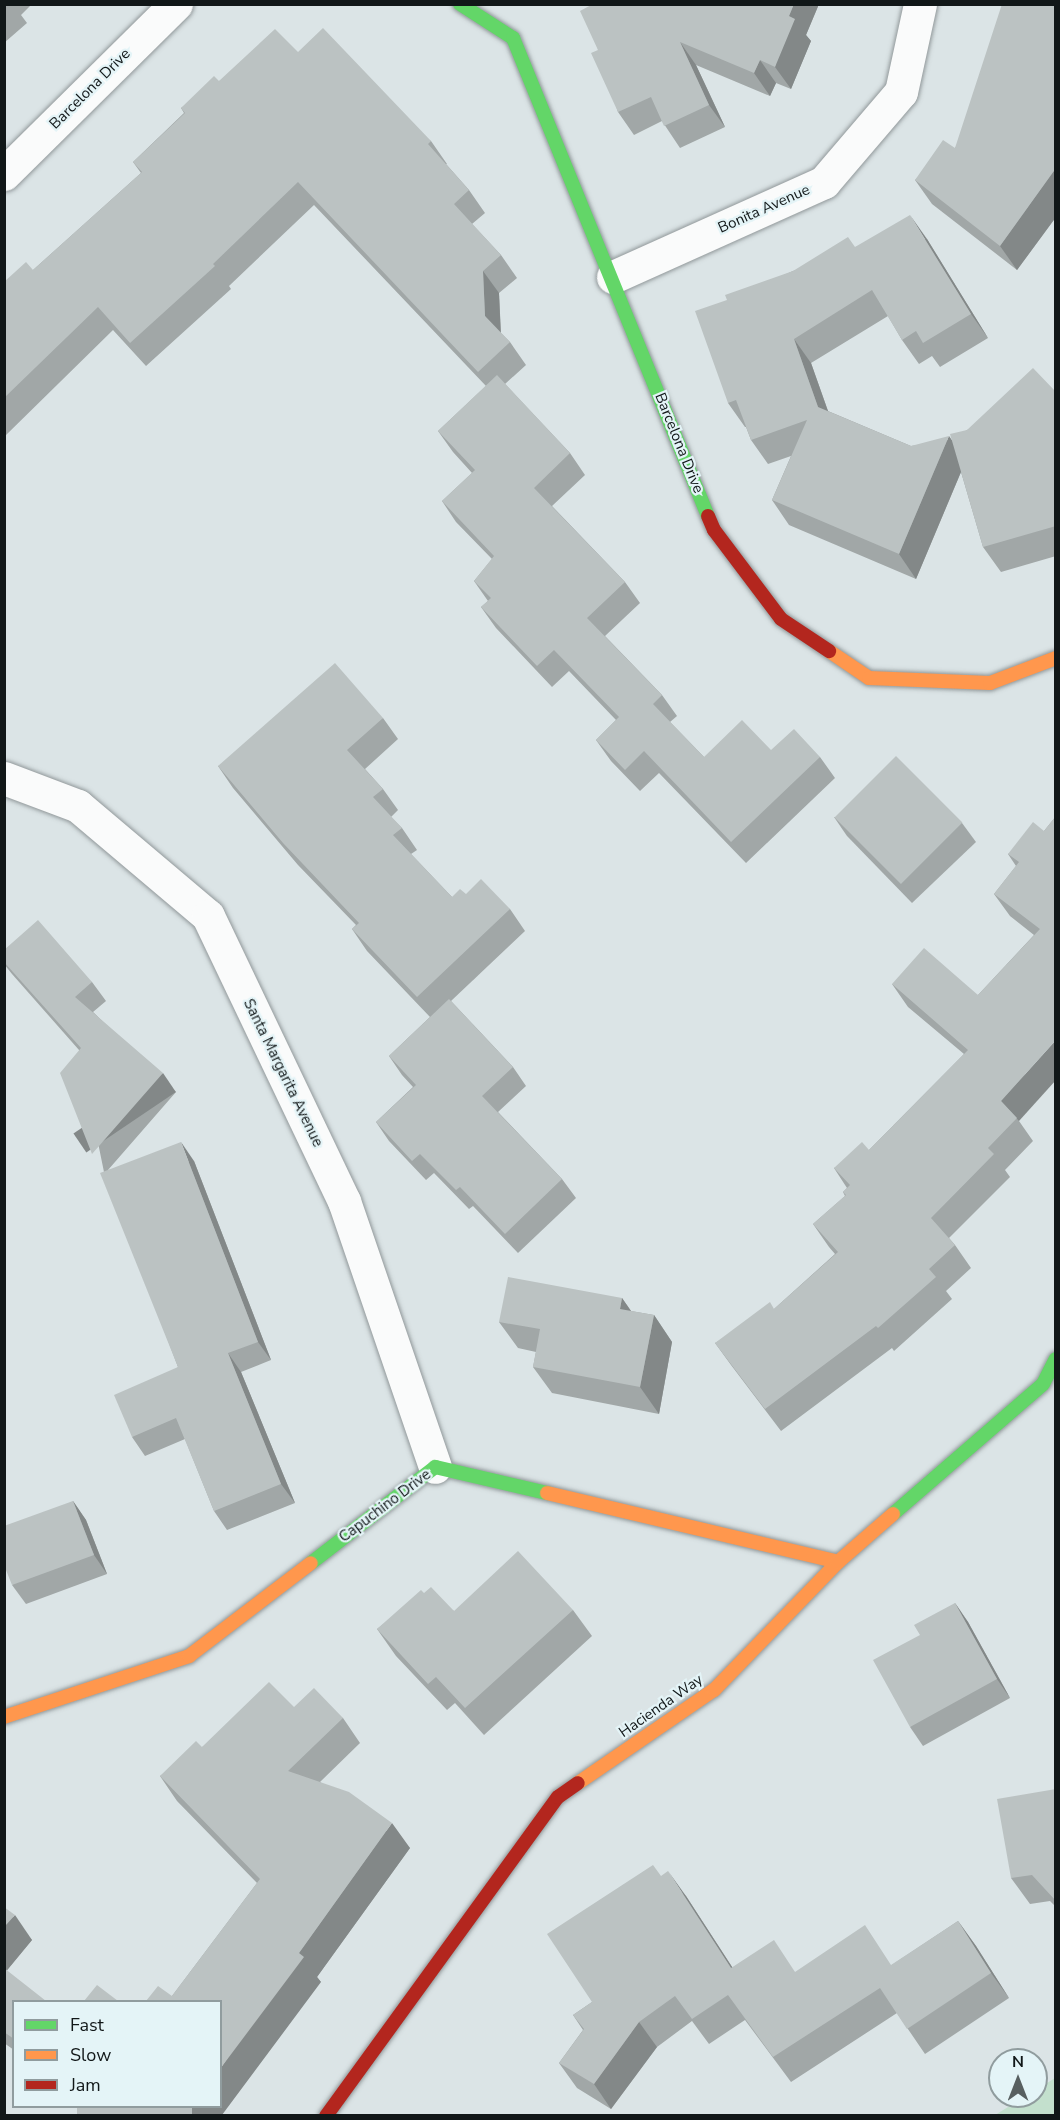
<!DOCTYPE html>
<style>
body{margin:0}
#map{position:relative;width:1060px;height:2120px;overflow:hidden;background:#dbe4e6;font-family:"Nunito Sans",sans-serif}
div>[style]{position:absolute}
[style*='--x']{left:calc(var(--x)*1px);top:calc(var(--y)*1px);width:calc(var(--w)*1px);rotate:calc(var(--a)*1deg)}
.green>*{inset:0;background:#c3e0cd}
.roads{filter:drop-shadow(0 0 2px #91989a) drop-shadow(0 0 2px #91989a)}
.street>*{height:33px;margin:-16.5px;padding:0 16.5px;transform-origin:16.5px;border-radius:16.5px;background:#fafbfb}
.fast>*{height:14px;margin:-7px;padding:0 7px;transform-origin:7px;border-radius:7px;background:#63d668}
.slow>*{height:14px;margin:-7px;padding:0 7px;transform-origin:7px;border-radius:7px;background:#ff974d}
.jam>*{height:14px;margin:-7px;padding:0 7px;transform-origin:7px;border-radius:7px;background:#b3261e}
.wall>*{inset:0;background:#a1a7a7}
.shaded-wall>*{inset:0;background:#838888;transform-origin:0 0}
.building>*{inset:0;background:#bbc2c2;transform-origin:0 0}
span{translate:-50% -50%;white-space:nowrap;text-align:center;line-height:1.15;-webkit-text-stroke:4.5px #e4f4f7;paint-order:stroke}
.street-label{font-size:15px;color:#111718}
.frame{position:absolute;inset:0;border:6px solid #111718;pointer-events:none}
.legend{position:absolute;left:12px;top:2000px;width:210px;height:108px;box-sizing:border-box;background:#e4f4f7;border:2px solid #909c9e;margin:0;padding:8px 10px;list-style:none;font-size:18px;color:#111718}
.legend li{display:flex;align-items:center;gap:12px;height:30px}
.legend b{width:30px;border:2px solid #909c9e}
.north{position:absolute;left:988px;top:2048px;width:60px;height:60px;box-sizing:border-box;background:#e4f4f7;border:2px solid #909c9e;border-radius:50%;rotate:0deg;font-size:16px;font-weight:700;line-height:24px;text-align:center;color:#111718}
.north::after{content:'';display:block;margin:auto;width:21px;height:27px;background:#585f60;clip-path:polygon(50% 0,100% 100%,50% 72%,0 100%)}
</style>
<div id="map">
<div class="green">
<div style="clip-path:polygon(1055px 2078px,1055px 2115px,995px 2115px,1026px 2096px,1036px 2096px,1036px 2090px)"></div>
</div>
<div class="roads">
<div class="street">
<div style="--x:4;--y:174;--w:242;--a:-44.7"></div>
<div style="--x:613;--y:277;--w:231;--a:-24.2"></div>
<div style="--x:824;--y:182;--w:118;--a:-49.5"></div>
<div style="--x:901;--y:92;--w:90;--a:-77.8"></div>
<div style="--x:4;--y:778;--w:79;--a:20.7"></div>
<div style="--x:78;--y:806;--w:170;--a:40.2"></div>
<div style="--x:208;--y:916;--w:316;--a:64.5"></div>
<div style="--x:344;--y:1201;--w:281;--a:71.1"></div>
</div>
<div class="fast">
<div style="--x:460;--y:4;--w:63;--a:32.7"></div>
<div style="--x:513;--y:38;--w:516;--a:67.81"></div>
<div style="--x:893;--y:1514;--w:198;--a:-40.9"></div>
<div style="--x:1043;--y:1384;--w:28;--a:-63"></div>
<div style="--x:311;--y:1563;--w:157;--a:-37.7"></div>
<div style="--x:435;--y:1467;--w:115;--a:13.1"></div>
</div>
<div class="slow">
<div style="--x:829;--y:651;--w:48;--a:34"></div>
<div style="--x:869;--y:678;--w:121;--a:2.4"></div>
<div style="--x:990;--y:683;--w:71;--a:-20.7"></div>
<div style="--x:547;--y:1493;--w:299;--a:13.3"></div>
<div style="--x:4;--y:1717;--w:195;--a:-18.2"></div>
<div style="--x:189;--y:1656;--w:153;--a:-37.3"></div>
<div style="--x:578;--y:1783;--w:165;--a:-34.4"></div>
<div style="--x:714;--y:1690;--w:178;--a:-45.9"></div>
<div style="--x:838;--y:1562;--w:73;--a:-41.1"></div>
</div>
<div class="jam">
<div style="--x:708;--y:516;--w:15;--a:67"></div>
<div style="--x:714;--y:530;--w:111;--a:53"></div>
<div style="--x:781;--y:619;--w:58;--a:33.7"></div>
<div style="--x:326;--y:2116;--w:394;--a:-54"></div>
<div style="--x:558;--y:1797;--w:24;--a:-35"></div>
</div>
</div>
<div class="wall">
<div style="clip-path:polygon(4px 4px,32px 4px,21px 15px,27px 23px,4px 43px)"></div>
<div style="clip-path:polygon(593px 4px,819px 4px,806px 35px,811px 41px,791px 89px,776px 83px,770px 96px,696px 65px,725px 127px,680px 148px,662px 121px,634px 135px,618px 112px,598px 50px)"></div>
<div style="clip-path:polygon(1056px 4px,1056px 217px,1017px 270px,932px 204px,915px 180px,955px 148px)"></div>
<div style="clip-path:polygon(298px 52px,431px 141px,447px 164px,446px 164px,469px 190px,485px 213px,472px 224px,501px 255px,517px 278px,499px 293px,501px 333px,510px 342px,526px 365px,505px 384px,570px 453px,585px 475px,552px 506px,625px 582px,640px 603px,605px 636px,662px 695px,677px 716px,670px 722px,704px 757px,771px 750px,820px 757px,835px 778px,746px 863px,659px 773px,640px 791px,611px 761px,596px 740px,616px 720px,569px 671px,552px 687px,496px 628px,481px 607px,488px 601px,474px 581px,492px 559px,456px 522px,442px 501px,472px 473px,453px 452px,438px 431px,486px 386px,314px 205px,229px 286px,231px 289px,146px 366px,113px 330px,4px 437px,4px 282px,33px 270px,141px 173px,133px 162px,184px 113px,181px 108px,219px 81px)"></div>
<div style="clip-path:polygon(927px 239px,988px 338px,940px 367px,932px 356px,919px 364px,902px 340px,888px 316px,811px 363px,828px 411px,911px 446px,952px 440px,967px 430px,1056px 392px,1056px 556px,1001px 572px,983px 547px,961px 472px,916px 579px,789px 525px,772px 500px,791px 456px,768px 464px,751px 440px,746px 427px,745px 427px,728px 403px,727px 300px,793px 271px,855px 247px)"></div>
<div style="clip-path:polygon(383px 718px,398px 739px,365px 769px,383px 789px,398px 810px,391px 817px,402px 828px,417px 850px,411px 854px,452px 897px,466px 894px,510px 909px,525px 931px,451px 1001px,513px 1067px,526px 1086px,498px 1112px,562px 1179px,576px 1198px,518px 1253px,473px 1206px,469px 1209px,434px 1173px,426px 1180px,389px 1141px,376px 1122px,413px 1087px,402px 1075px,389px 1056px,430px 1017px,367px 951px,352px 929px,356px 925px,298px 865px,233px 788px,218px 766px)"></div>
<div style="clip-path:polygon(1056px 816px,1019px 1121px,1033px 1141px,1005px 1170px,1010px 1177px,949px 1238px,955px 1245px,971px 1268px,946px 1291px,952px 1299px,894px 1351px,892px 1348px,781px 1431px,731px 1365px,715px 1343px,774px 1309px,835px 1254px,829px 1247px,813px 1224px,845px 1196px,843px 1192px,847px 1188px,834px 1168px,869px 1150px,964px 1054px,908px 1007px,892px 984px,978px 995px,1034px 935px,1010px 916px,994px 894px,1016px 866px,1008px 854px,1044px 831px)"></div>
<div style="clip-path:polygon(834px 817px,962px 823px,976px 842px,912px 903px,847px 836px)"></div>
<div style="clip-path:polygon(4px 950px,92px 982px,106px 1001px,93px 1012px,176px 1092px,108px 1170px,194px 1161px,271px 1360px,241px 1372px,295px 1503px,227px 1530px,214px 1511px,185px 1439px,145px 1456px,132px 1437px,178px 1367px,104px 1172px,79px 1050px,12px 974px,4px 964px)"></div>
<div style="clip-path:polygon(622px 1298px,631px 1311px,654px 1315px,672px 1342px,659px 1414px,552px 1393px,533px 1367px,536px 1352px,518px 1348px,499px 1322px)"></div>
<div style="clip-path:polygon(73px 1501px,86px 1520px,107px 1574px,26px 1604px,12px 1585px)"></div>
<div style="clip-path:polygon(424px 1593px,454px 1611px,573px 1610px,592px 1636px,484px 1735px,455px 1703px,447px 1710px,396px 1656px,377px 1629px)"></div>
<div style="clip-path:polygon(955px 1603px,968px 1622px,1010px 1698px,923px 1746px,910px 1727px)"></div>
<div style="clip-path:polygon(294px 1707px,343px 1718px,360px 1743px,320px 1782px,410px 1848px,317px 1977px,321px 1982px,172px 1996px,257px 1883px,177px 1801px,160px 1776px,202px 1747px)"></div>
<div style="clip-path:polygon(1056px 1789px,1056px 1907px,1050px 1901px,1030px 1904px,1011px 1878px)"></div>
<div style="clip-path:polygon(661px 1876px,686px 1896px,732px 1967px,796px 1972px,892px 1965px,958px 1921px,976px 1946px,1009px 1998px,925px 2054px,897px 2013px,791px 2082px,745px 2020px,709px 2044px,692px 2021px,657px 2047px,611px 2109px,577px 2088px,559px 2063px,583px 2030px,573px 2015px,592px 2002px)"></div>
<div style="clip-path:polygon(4px 1907px,32px 1940px,7px 1970px,14px 2001px,14px 2050px,4px 2043px)"></div>
</div>
<div class="shaded-wall">
<div style="clip-path:polygon(794px 4px,819px 4px,806px 35px,811px 41px,791px 89px,775px 67px,789px 16px)"></div>
<div style="clip-path:polygon(680px 42px,696px 65px,725px 127px,709px 105px)"></div>
<div style="clip-path:polygon(760px 60px,776px 83px,770px 96px,754px 73px)"></div>
<div style="clip-path:polygon(1056px 168px,1056px 217px,1017px 270px,1000px 246px)"></div>
<div style="clip-path:polygon(910px 215px,927px 239px,988px 338px,971px 314px)"></div>
<div style="clip-path:polygon(483px 271px,499px 293px,501px 339px,485px 316px)"></div>
<div style="clip-path:polygon(794px 339px,811px 363px,835px 431px,818px 407px)"></div>
<div style="clip-path:polygon(949px 436px,966px 460px,916px 579px,899px 554px)"></div>
<div style="clip-path:polygon(1056px 1040px,1056px 1080px,1019px 1121px,1001px 1101px)"></div>
<div style="left:163px;top:1073px;width:23px;height:108px;rotate:56deg"></div>
<div style="clip-path:polygon(181px 1142px,194px 1161px,271px 1360px,258px 1342px)"></div>
<div style="clip-path:polygon(622px 1298px,640px 1324px,620px 1309px)"></div>
<div style="clip-path:polygon(654px 1315px,672px 1342px,659px 1414px,640px 1387px)"></div>
<div style="clip-path:polygon(228px 1353px,241px 1372px,295px 1503px,281px 1484px)"></div>
<div style="clip-path:polygon(73px 1501px,86px 1520px,107px 1574px,94px 1555px)"></div>
<div style="clip-path:polygon(955px 1603px,968px 1622px,1010px 1698px,997px 1679px)"></div>
<div style="clip-path:polygon(392px 1823px,410px 1848px,317px 1977px,321px 1982px,222px 2115px,186px 2115px,192px 2106px,220px 2106px,220px 2069px,299px 1953px)"></div>
<div style="clip-path:polygon(668px 1871px,686px 1896px,749px 1993px,731px 1968px)"></div>
<div style="clip-path:polygon(15px 1915px,32px 1940px,4px 1974px,4px 1927px)"></div>
<div style="clip-path:polygon(958px 1921px,976px 1946px,1009px 1998px,991px 1973px)"></div>
<div style="clip-path:polygon(639px 2022px,657px 2047px,611px 2109px,594px 2084px)"></div>
</div>
<div class="building">
<div style="clip-path:polygon(593px 4px,794px 4px,789px 16px,795px 19px,775px 67px,760px 60px,754px 73px,680px 42px,709px 105px,664px 126px,651px 97px,618px 112px,591px 53px,598px 50px,580px 11px)"></div>
<div style="clip-path:polygon(1002px 4px,1056px 4px,1056px 168px,1000px 246px,915px 180px,943px 140px,955px 148px)"></div>
<div style="clip-path:polygon(323px 28px,431px 141px,428px 144px,469px 190px,454px 204px,501px 255px,483px 271px,485px 316px,510px 342px,478px 372px,298px 182px,213px 264px,215px 266px,130px 343px,98px 307px,4px 398px,4px 282px,26px 262px,33px 270px,142px 172px,133px 162px,185px 113px,181px 108px,214px 76px,219px 81px,275px 29px,298px 52px)"></div>
<div style="clip-path:polygon(910px 215px,971px 314px,923px 343px,916px 331px,902px 340px,872px 290px,794px 339px,818px 407px,911px 446px,949px 436px,899px 554px,772px 500px,807px 420px,751px 440px,736px 400px,728px 403px,695px 311px,727px 300px,725px 295px,793px 271px,848px 237px,855px 247px)"></div>
<div style="clip-path:polygon(1033px 368px,1056px 392px,1056px 526px,983px 547px,950px 434px,967px 430px)"></div>
<div style="clip-path:polygon(497px 375px,570px 453px,534px 488px,625px 582px,587px 618px,662px 695px,653px 704px,704px 757px,742px 720px,771px 750px,794px 729px,820px 757px,731px 842px,644px 751px,625px 770px,596px 740px,619px 717px,554px 650px,537px 666px,481px 607px,491px 598px,474px 581px,494px 556px,442px 501px,475px 470px,438px 431px)"></div>
<div style="clip-path:polygon(335px 663px,383px 718px,347px 750px,383px 789px,373px 797px,402px 828px,393px 835px,452px 897px,460px 889px,466px 894px,481px 879px,510px 909px,417px 997px,352px 929px,359px 923px,283px 843px,218px 766px)"></div>
<div style="left:896px;top:756px;width:94px;height:87px;rotate:45deg"></div>
<div style="clip-path:polygon(1056px 816px,1056px 1040px,1001px 1101px,1017px 1118px,988px 1148px,994px 1154px,931px 1218px,955px 1245px,929px 1269px,936px 1277px,878px 1328px,876px 1326px,765px 1409px,715px 1343px,770px 1302px,774px 1309px,838px 1252px,813px 1224px,846px 1195px,843px 1192px,850px 1185px,834px 1168px,862px 1142px,869px 1150px,968px 1050px,892px 984px,924px 948px,978px 995px,1040px 929px,994px 894px,1019px 862px,1008px 854px,1033px 822px,1044px 831px)"></div>
<div style="clip-path:polygon(38px 920px,92px 982px,75px 997px,163px 1073px,92px 1154px,60px 1073px,81px 1048px,4px 962px,4px 950px)"></div>
<div style="clip-path:polygon(449px 999px,513px 1067px,482px 1096px,562px 1179px,505px 1234px,460px 1187px,456px 1190px,420px 1154px,412px 1161px,376px 1122px,416px 1085px,389px 1056px)"></div>
<div style="clip-path:polygon(181px 1142px,258px 1342px,228px 1353px,281px 1484px,214px 1511px,176px 1418px,132px 1437px,114px 1395px,178px 1367px,100px 1173px)"></div>
<div style="clip-path:polygon(508px 1277px,622px 1298px,620px 1309px,654px 1315px,640px 1387px,533px 1367px,540px 1329px,499px 1322px)"></div>
<div style="clip-path:polygon(73px 1501px,94px 1555px,12px 1585px,4px 1565px,4px 1526px)"></div>
<div style="clip-path:polygon(518px 1551px,573px 1610px,465px 1708px,436px 1677px,428px 1684px,377px 1629px,421px 1590px,424px 1593px,431px 1587px,454px 1611px)"></div>
<div style="clip-path:polygon(955px 1603px,997px 1679px,910px 1727px,873px 1660px,920px 1635px,914px 1625px)"></div>
<div style="clip-path:polygon(269px 1682px,294px 1707px,314px 1688px,343px 1718px,288px 1771px,349px 1792px,392px 1823px,299px 1953px,304px 1957px,220px 2069px,220px 2001px,146px 2001px,158px 1986px,172px 1996px,260px 1879px,160px 1776px,196px 1741px,202px 1747px)"></div>
<div style="clip-path:polygon(1056px 1789px,1056px 1901px,1032px 1875px,1011px 1878px,997px 1799px)"></div>
<div style="clip-path:polygon(653px 1865px,661px 1876px,668px 1871px,731px 1968px,774px 1940px,795px 1972px,865px 1925px,891px 1965px,958px 1921px,991px 1973px,907px 2029px,880px 1988px,773px 2057px,728px 1995px,692px 2019px,675px 1996px,639px 2022px,594px 2084px,559px 2063px,584px 2029px,573px 2015px,592px 2002px,547px 1934px)"></div>
<div style="clip-path:polygon(4px 1907px,15px 1915px,4px 1927px)"></div>
<div style="clip-path:polygon(4px 1968px,46px 2001px,14px 2001px,14px 2039px,4px 2032px)"></div>
<div style="clip-path:polygon(97px 1985px,118px 2001px,84px 2001px)"></div>
<div style="left:77px;top:2106px;width:115px;height:11px"></div>
</div>
<div class="street-label">
<span style="left:90px;top:89px;rotate:-45deg">Barcelona Drive</span>
<span style="left:764px;top:209px;rotate:-24deg">Bonita Avenue</span>
<span style="left:679px;top:443px;rotate:68deg">Barcelona Drive</span>
<span style="left:283px;top:1073px;rotate:64deg">Santa Margarita Avenue</span>
<span style="left:385px;top:1506px;rotate:-37deg">Capuchino Drive</span>
<span style="left:661px;top:1706px;rotate:-35deg">Hacienda Way</span>
</div>
<div class="frame"></div>
<ul class="legend">
<li><b style="height:8px;background:#63d668"></b>Fast</li>
<li><b style="height:8px;background:#ff974d"></b>Slow</li>
<li><b style="height:8px;background:#b3261e"></b>Jam</li>
</ul>
<div class="north">N</div>
</div>
